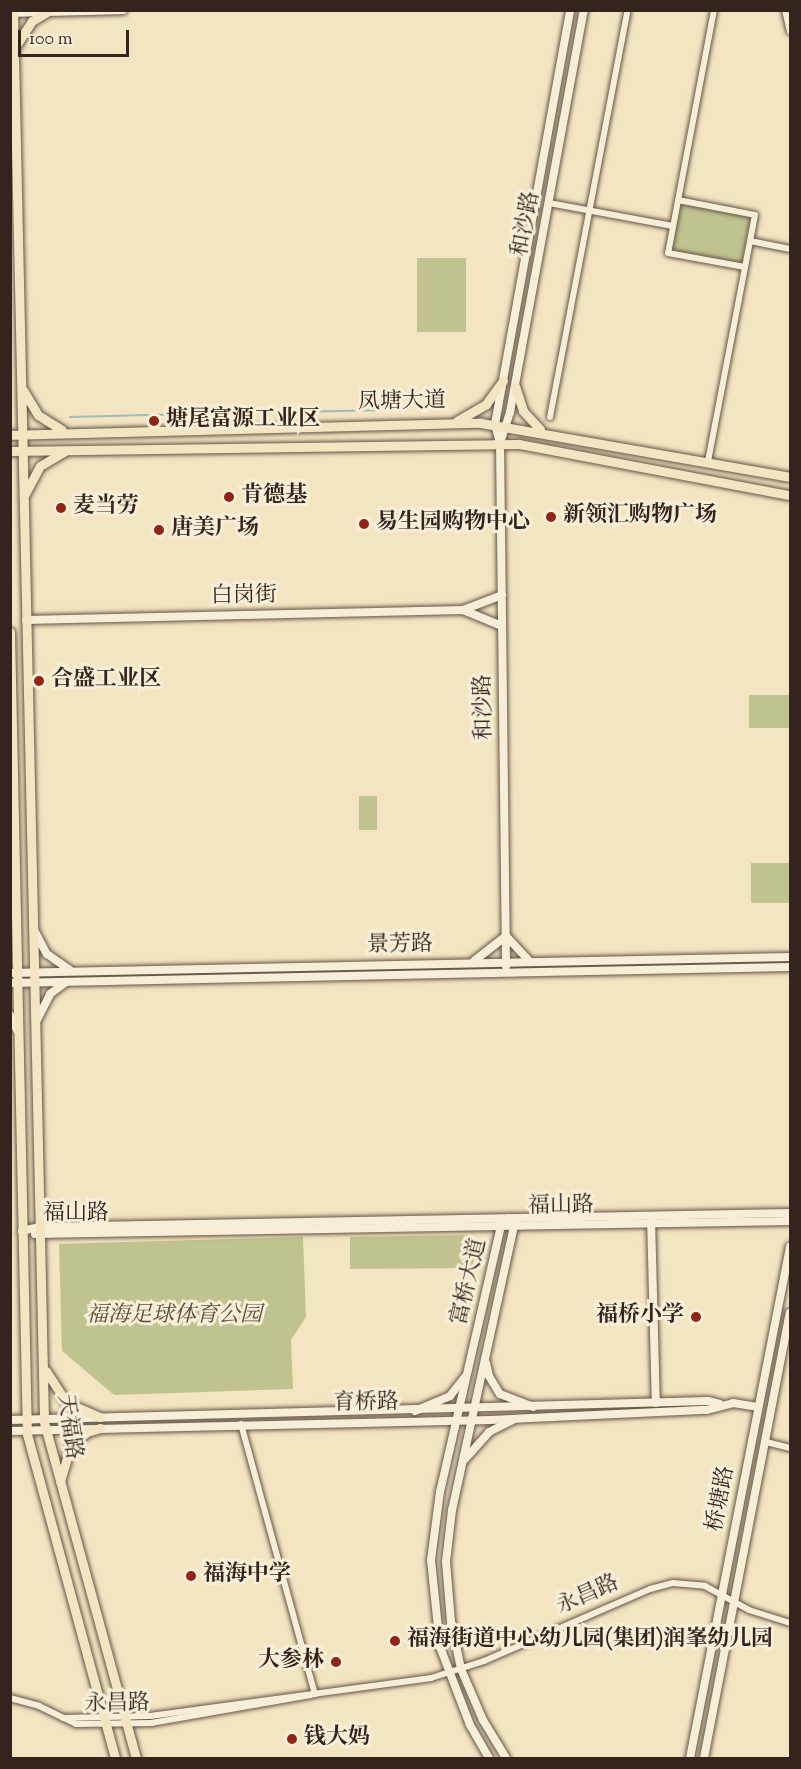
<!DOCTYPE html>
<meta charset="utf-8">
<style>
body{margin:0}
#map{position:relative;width:801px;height:1769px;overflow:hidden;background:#f3e5c1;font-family:"Sorts Mill Goudy","Noto Serif SC",serif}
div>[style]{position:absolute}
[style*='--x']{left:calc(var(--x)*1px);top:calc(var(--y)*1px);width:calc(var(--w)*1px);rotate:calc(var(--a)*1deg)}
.green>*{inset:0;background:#c0c38f;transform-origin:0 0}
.stream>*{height:2px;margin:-1px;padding:0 1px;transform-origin:1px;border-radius:1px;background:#9cbeb7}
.roads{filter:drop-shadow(0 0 2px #645447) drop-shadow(0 0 2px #645447)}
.minor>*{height:6px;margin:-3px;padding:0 3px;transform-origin:3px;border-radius:3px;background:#f7eed7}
.tertiary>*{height:8px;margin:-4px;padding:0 4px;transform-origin:4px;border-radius:4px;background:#f7eed7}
.secondary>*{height:8px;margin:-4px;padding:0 4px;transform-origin:4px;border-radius:4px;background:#f7eed7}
.primary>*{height:9px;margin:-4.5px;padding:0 4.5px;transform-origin:4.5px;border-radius:4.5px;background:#f3e5c1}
.dots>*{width:16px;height:16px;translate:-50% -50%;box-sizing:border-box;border:3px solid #f7eed7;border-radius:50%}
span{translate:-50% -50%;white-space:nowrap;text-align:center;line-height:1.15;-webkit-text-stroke:6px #f7eed7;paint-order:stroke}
.street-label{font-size:22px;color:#35241e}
.poi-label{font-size:22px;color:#35241e;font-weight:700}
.left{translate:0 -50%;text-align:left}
.right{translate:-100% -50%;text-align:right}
.park-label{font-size:22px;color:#584c3a;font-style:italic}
.frame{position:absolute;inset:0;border:12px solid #35241e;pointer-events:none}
.scale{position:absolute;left:18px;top:30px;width:111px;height:27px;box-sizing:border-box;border:3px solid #35241e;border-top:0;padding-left:8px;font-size:18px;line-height:21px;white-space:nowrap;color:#35241e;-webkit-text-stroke:4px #f7eed7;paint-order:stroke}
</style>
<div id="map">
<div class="green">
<div style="left:681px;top:204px;width:71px;height:47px;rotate:11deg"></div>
<div style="left:417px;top:258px;width:49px;height:74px"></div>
<div style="left:749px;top:695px;width:41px;height:33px"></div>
<div style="left:359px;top:796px;width:18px;height:34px"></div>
<div style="left:751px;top:863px;width:39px;height:40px"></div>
<div style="clip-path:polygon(467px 1235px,477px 1247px,472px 1268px,350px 1269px,350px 1237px)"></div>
<div style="clip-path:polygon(303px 1237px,306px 1317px,291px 1340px,293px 1389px,114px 1395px,62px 1351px,59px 1244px)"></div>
</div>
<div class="stream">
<div style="--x:245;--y:413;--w:145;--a:-1.2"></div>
<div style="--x:70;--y:417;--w:116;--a:-1.5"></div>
</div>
<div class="roads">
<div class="minor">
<div style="--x:714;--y:10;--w:247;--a:100.7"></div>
<div style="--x:668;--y:253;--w:78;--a:10.3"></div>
<div style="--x:785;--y:10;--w:22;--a:77"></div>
<div style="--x:678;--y:200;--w:78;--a:11"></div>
<div style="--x:755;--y:215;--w:251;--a:100.8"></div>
<div style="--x:549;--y:203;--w:126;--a:10.5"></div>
<div style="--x:750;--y:241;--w:41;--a:11.3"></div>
<div style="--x:550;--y:417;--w:414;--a:-79.2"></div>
<div style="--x:241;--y:1424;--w:280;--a:74.7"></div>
<div style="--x:766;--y:1442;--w:25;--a:14"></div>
<div style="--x:10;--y:1698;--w:30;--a:15"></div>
<div style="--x:39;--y:1706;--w:41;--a:25.9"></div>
<div style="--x:76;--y:1724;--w:75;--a:-0.8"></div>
<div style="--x:151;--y:1723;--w:162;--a:-9.9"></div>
<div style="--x:63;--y:1718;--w:87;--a:-1.3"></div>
<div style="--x:150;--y:1716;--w:284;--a:-7.7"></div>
<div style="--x:431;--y:1678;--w:56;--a:-17.8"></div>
<div style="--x:484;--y:1661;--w:181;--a:-23.4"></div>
<div style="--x:650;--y:1589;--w:24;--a:-15"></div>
<div style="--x:673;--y:1583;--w:32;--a:5"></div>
<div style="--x:705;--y:1586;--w:50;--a:28.6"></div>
<div style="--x:749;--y:1610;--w:43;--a:17.6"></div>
</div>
<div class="tertiary">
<div style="--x:10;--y:13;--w:113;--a:-1.5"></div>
<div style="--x:500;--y:443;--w:523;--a:89.34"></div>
<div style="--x:463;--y:610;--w:42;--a:22.3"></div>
<div style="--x:26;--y:620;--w:437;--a:-1.3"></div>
<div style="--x:463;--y:610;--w:42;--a:-21"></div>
<div style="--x:34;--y:930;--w:27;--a:62"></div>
<div style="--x:47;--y:954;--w:28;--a:35"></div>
<div style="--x:474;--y:961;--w:41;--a:-38"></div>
<div style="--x:506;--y:936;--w:34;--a:47"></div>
<div style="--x:10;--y:973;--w:780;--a:-1.18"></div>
<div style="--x:10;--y:983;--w:780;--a:-1.18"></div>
<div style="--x:10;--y:1015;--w:17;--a:65"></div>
<div style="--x:36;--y:1022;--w:31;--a:-63"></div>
<div style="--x:50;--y:994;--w:20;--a:-37"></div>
<div style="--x:651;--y:1218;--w:185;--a:88.5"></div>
<div style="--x:22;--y:1231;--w:18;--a:-13"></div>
<div style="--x:40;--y:1227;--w:750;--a:-1.07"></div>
<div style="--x:35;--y:1234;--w:755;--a:-0.99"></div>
<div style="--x:10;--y:1420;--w:698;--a:-1.56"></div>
<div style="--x:708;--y:1401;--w:12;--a:14"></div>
<div style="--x:10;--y:1431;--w:481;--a:-1.3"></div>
<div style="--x:491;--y:1420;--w:216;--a:-2.7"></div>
<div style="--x:707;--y:1410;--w:27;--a:-15"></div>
<div style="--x:733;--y:1403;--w:25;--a:9"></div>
<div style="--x:690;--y:1758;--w:521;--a:-78.93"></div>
<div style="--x:704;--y:1758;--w:453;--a:-79.1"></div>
</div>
<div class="secondary">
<div style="--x:500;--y:443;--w:33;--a:-72"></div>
<div style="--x:510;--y:412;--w:409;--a:-79.6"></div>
<div style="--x:500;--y:443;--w:20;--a:-105"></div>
<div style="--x:495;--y:424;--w:421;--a:-79.7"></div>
<div style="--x:486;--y:1363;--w:13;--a:77"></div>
<div style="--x:489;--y:1376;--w:21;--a:59"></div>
<div style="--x:500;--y:1394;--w:36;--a:21"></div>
<div style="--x:415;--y:1411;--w:38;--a:-23"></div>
<div style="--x:450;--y:1396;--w:24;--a:-52"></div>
<div style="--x:465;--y:1459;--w:36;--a:-48"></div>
<div style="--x:489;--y:1432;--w:29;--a:-27"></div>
<div style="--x:489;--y:1758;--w:38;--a:-120"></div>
<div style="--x:470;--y:1725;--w:84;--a:-111"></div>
<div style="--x:440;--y:1647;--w:87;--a:-95.9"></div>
<div style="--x:431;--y:1560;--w:69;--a:-82.5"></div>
<div style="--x:440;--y:1492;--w:273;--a:-77.1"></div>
<div style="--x:501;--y:1226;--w:11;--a:-45"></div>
<div style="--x:509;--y:1218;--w:9;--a:58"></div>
<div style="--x:514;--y:1226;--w:291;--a:102.3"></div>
<div style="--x:452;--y:1510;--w:52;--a:96.6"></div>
<div style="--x:446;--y:1562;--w:59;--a:85.2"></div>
<div style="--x:451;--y:1621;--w:49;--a:78.2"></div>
<div style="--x:461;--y:1669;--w:56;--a:66.7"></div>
<div style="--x:483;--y:1720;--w:44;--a:58.8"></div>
</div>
<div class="primary">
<div style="--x:13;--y:10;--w:1412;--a:88.74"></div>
<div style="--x:44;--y:1422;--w:348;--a:74.7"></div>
<div style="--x:15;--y:47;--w:31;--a:-57"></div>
<div style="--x:32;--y:21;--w:17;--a:-31"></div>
<div style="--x:515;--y:386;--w:26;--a:72"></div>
<div style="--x:523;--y:411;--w:25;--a:47"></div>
<div style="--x:23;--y:390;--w:29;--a:59"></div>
<div style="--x:38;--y:415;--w:28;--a:32"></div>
<div style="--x:457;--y:421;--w:34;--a:-30"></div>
<div style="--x:486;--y:404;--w:29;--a:-54"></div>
<div style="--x:10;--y:435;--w:471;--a:-1.5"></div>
<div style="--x:481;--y:423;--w:314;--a:9.9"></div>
<div style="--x:10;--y:451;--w:509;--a:-0.79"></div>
<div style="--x:519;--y:444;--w:276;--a:10.7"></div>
<div style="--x:25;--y:494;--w:32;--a:-62"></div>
<div style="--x:40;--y:466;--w:29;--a:-31"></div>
<div style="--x:10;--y:632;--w:802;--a:88.79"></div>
<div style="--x:27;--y:1434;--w:336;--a:74.8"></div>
<div style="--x:46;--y:1371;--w:38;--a:57"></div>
<div style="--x:67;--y:1403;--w:36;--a:23"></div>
<div style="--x:60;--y:1481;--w:38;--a:-73"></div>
<div style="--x:71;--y:1445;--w:21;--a:-39"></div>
<div style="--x:87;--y:1432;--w:14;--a:-17"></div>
</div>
</div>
<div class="dots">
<div style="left:154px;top:421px;background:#8f2418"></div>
<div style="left:229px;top:497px;background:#8f2418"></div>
<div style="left:61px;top:508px;background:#8f2418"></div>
<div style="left:551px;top:517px;background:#8f2418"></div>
<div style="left:364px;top:524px;background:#8f2418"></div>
<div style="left:159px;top:530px;background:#8f2418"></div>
<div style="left:39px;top:681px;background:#8f2418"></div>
<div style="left:696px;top:1317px;background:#8f2418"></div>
<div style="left:191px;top:1576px;background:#8f2418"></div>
<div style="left:395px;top:1641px;background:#8f2418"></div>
<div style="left:336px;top:1662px;background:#8f2418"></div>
<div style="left:292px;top:1739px;background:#8f2418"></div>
</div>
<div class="street-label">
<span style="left:527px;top:224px;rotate:-79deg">和沙路</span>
<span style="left:402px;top:403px;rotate:-1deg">凤塘大道</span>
<span style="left:244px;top:597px;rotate:-1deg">白岗街</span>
<span style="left:485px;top:707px;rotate:-91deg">和沙路</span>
<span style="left:400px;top:946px;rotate:-1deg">景芳路</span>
<span style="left:561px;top:1207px;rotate:-1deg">福山路</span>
<span style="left:76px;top:1215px">福山路</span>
<span style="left:470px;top:1282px;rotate:-77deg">富桥大道</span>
<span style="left:366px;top:1404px;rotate:-1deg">育桥路</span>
<span style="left:68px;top:1427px;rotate:82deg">天福路</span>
<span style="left:722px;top:1499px;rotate:-79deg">桥塘路</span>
<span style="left:588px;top:1596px;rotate:-24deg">永昌路</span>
<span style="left:117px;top:1705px;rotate:-1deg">永昌路</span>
</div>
<div class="poi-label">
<span class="left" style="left:166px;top:421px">塘尾富源工业区</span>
<span class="left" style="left:241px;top:497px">肯德基</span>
<span class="left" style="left:73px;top:508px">麦当劳</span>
<span class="left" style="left:563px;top:517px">新领汇购物广场</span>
<span class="left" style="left:376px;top:524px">易生园购物中心</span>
<span class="left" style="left:171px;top:530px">唐美广场</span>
<span class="left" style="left:51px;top:681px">合盛工业区</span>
<span class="right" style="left:684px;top:1317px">福桥小学</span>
<span class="left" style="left:203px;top:1576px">福海中学</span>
<span class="left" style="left:407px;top:1641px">福海街道中心幼儿园(集团)润峯幼儿园</span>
<span class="right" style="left:324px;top:1662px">大参林</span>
<span class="left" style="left:304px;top:1739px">钱大妈</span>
</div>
<div class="park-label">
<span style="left:174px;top:1317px">福海足球体育公园</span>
</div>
<div class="frame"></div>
<div class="scale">100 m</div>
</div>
